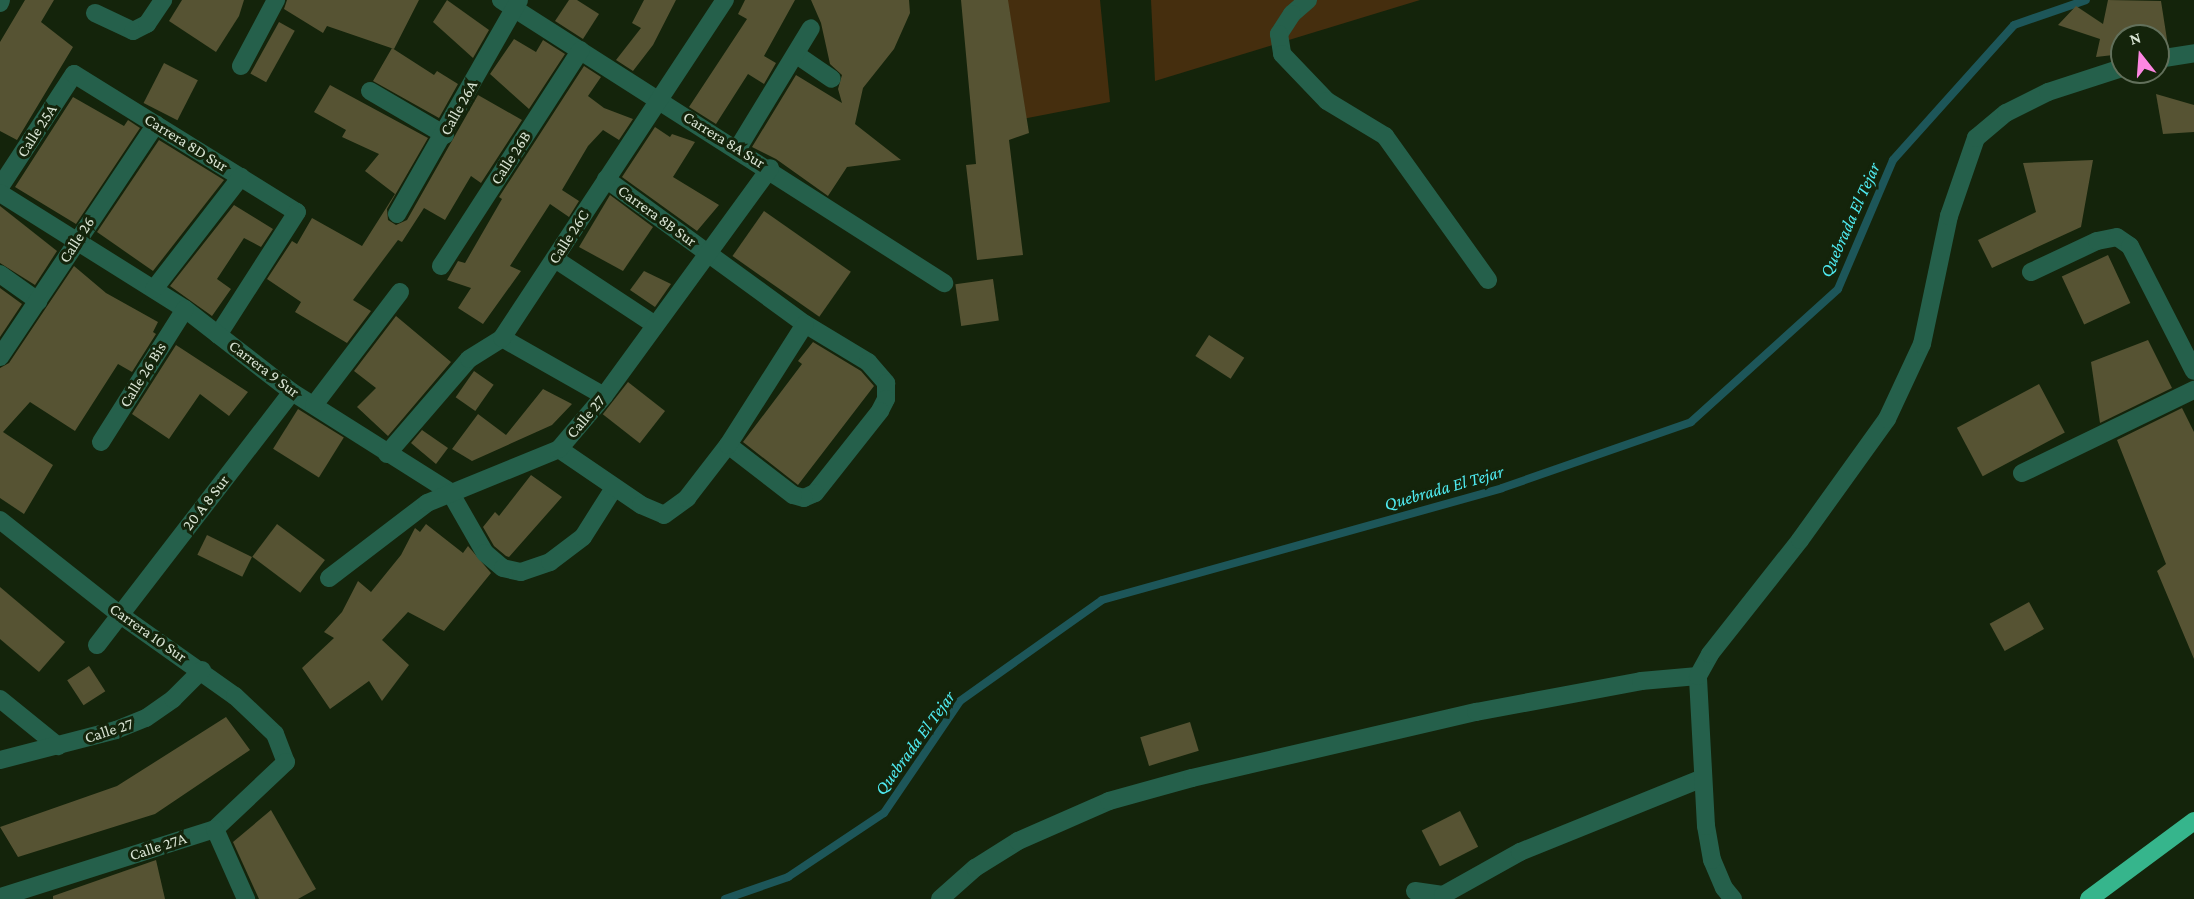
<!DOCTYPE html>
<style>
body{margin:0}
#map{position:relative;width:2194px;height:899px;overflow:hidden;background:#14240b;font-family:"Crimson Pro",serif}
div>[style]{position:absolute}
[style*='--x']{left:calc(var(--x)*1px);top:calc(var(--y)*1px);width:calc(var(--w)*1px);rotate:calc(var(--a)*1deg)}
.green>*{inset:0;background:#452e0e}
.stream>*{height:8px;margin:-4px;padding:0 4px;transform-origin:4px;border-radius:4px;background:#1d5659}
.building>*{inset:0;background:#565333;transform-origin:0 0}
.street>*{height:18px;margin:-9px;padding:0 9px;transform-origin:9px;border-radius:9px;background:#25604b}
.highway>*{height:18px;margin:-9px;padding:0 9px;transform-origin:9px;border-radius:9px;background:#36b58c}
span{translate:-50% -50%;white-space:nowrap;text-align:center;line-height:1.15;-webkit-text-stroke:6px #14240b;paint-order:stroke}
.street-label{font-size:16px;color:#d8e3d3}
.water-label{font-size:18px;color:#4feaf0;font-style:italic}
.north{position:absolute;left:2110px;top:24px;width:60px;height:60px;box-sizing:border-box;background:#14240b;border:2px solid #62705b;border-radius:50%;rotate:343deg;font-size:16px;font-weight:700;line-height:24px;text-align:center;color:#d8e3d3}
.north::after{content:'';display:block;margin:auto;width:21px;height:27px;background:#fd86e2;clip-path:polygon(50% 0,100% 100%,50% 72%,0 100%)}
</style>
<div id="map">
<div class="green">
<div style="clip-path:polygon(983px 0,1100px 0,1110px 102px,996px 124px)"></div>
<div style="clip-path:polygon(1151px 0,1420px 0,1155px 81px)"></div>
</div>
<div class="stream">
<div style="--x:725;--y:899;--w:67;--a:-19.2"></div>
<div style="--x:788;--y:877;--w:115;--a:-33.7"></div>
<div style="--x:884;--y:813;--w:135;--a:-55.8"></div>
<div style="--x:960;--y:701;--w:174;--a:-35.4"></div>
<div style="--x:1102;--y:600;--w:415;--a:-15.6"></div>
<div style="--x:1502;--y:488;--w:200;--a:-19.2"></div>
<div style="--x:1691;--y:422;--w:198;--a:-42.1"></div>
<div style="--x:1838;--y:289;--w:140;--a:-66.9"></div>
<div style="--x:1893;--y:160;--w:181;--a:-48.1"></div>
<div style="--x:2014;--y:25;--w:76;--a:-19.1"></div>
</div>
<div class="building">
<div style="clip-path:polygon(25px 0,54px 0,41px 22px,73px 47px,17px 140px,0 131px,0 42px)"></div>
<div style="clip-path:polygon(182px 0,244px 0,239px 16px,216px 52px,169px 21px)"></div>
<div style="clip-path:polygon(287px 0,419px 0,394px 49px,327px 26px,323px 33px,284px 9px)"></div>
<div style="clip-path:polygon(447px 0,489px 30px,473px 58px,433px 22px)"></div>
<div style="clip-path:polygon(569px 0,577px 0,599px 14px,583px 39px,555px 21px)"></div>
<div style="clip-path:polygon(644px 0,676px 0,653px 45px,633px 71px,616px 60px,641px 28px,632px 23px)"></div>
<div style="clip-path:polygon(745px 0,795px 0,764px 56px,776px 63px,764px 84px,748px 74px,716px 124px,689px 107px,747px 19px,738px 14px)"></div>
<div style="clip-path:polygon(811px 0,909px 0,910px 13px,894px 49px,863px 88px,855px 124px,901px 160px,847px 167px,828px 196px,776px 159px,752px 147px,796px 75px,842px 103px,838px 89px,842px 75px,830px 64px,821px 23px)"></div>
<div style="clip-path:polygon(961px 0,1008px 0,1029px 133px,1009px 140px,1023px 255px,977px 260px,966px 165px,976px 164px)"></div>
<div style="clip-path:polygon(2108px 0,2161px 1px,2168px 46px,2158px 48px,2158px 36px,2122px 36px,2122px 54px,2096px 57px,2100px 39px,2058px 25px,2076px 6px,2103px 24px)"></div>
<div style="left:279px;top:22px;width:18px;height:59px;rotate:29deg"></div>
<div style="clip-path:polygon(514px 39px,536px 52px,543px 40px,565px 54px,529px 109px,490px 74px)"></div>
<div style="clip-path:polygon(392px 48px,434px 75px,437px 71px,458px 84px,439px 118px,373px 81px)"></div>
<div style="left:164px;top:63px;width:38px;height:45px;rotate:27deg"></div>
<div style="clip-path:polygon(584px 66px,601px 77px,588px 96px,604px 108px,633px 119px,619px 140px,603px 130px,588px 146px,562px 190px,579px 201px,569px 217px,550px 204px,510px 266px,521px 271px,483px 324px,458px 308px,471px 288px,447px 280px,458px 261px,465px 263px,502px 199px,499px 197px)"></div>
<div style="clip-path:polygon(330px 85px,428px 138px,387px 209px,388px 220px,396px 225px,407px 220px,478px 95px,522px 120px,481px 183px,471px 176px,445px 220px,424px 208px,402px 242px,398px 240px,353px 300px,371px 311px,347px 343px,295px 312px,301px 302px,267px 279px,292px 241px,297px 244px,312px 218px,362px 246px,395px 194px,365px 171px,379px 154px,342px 137px,346px 130px,314px 112px)"></div>
<div style="clip-path:polygon(2156px 94px,2194px 105px,2194px 132px,2163px 134px)"></div>
<div style="clip-path:polygon(73px 97px,124px 126px,128px 120px,140px 128px,76px 224px,15px 187px)"></div>
<div style="clip-path:polygon(655px 127px,670px 137px,672px 134px,695px 142px,673px 177px,719px 205px,697px 231px,622px 177px)"></div>
<div style="clip-path:polygon(159px 140px,224px 180px,153px 271px,97px 232px)"></div>
<div style="clip-path:polygon(2093px 160px,2081px 227px,1992px 268px,1978px 240px,2036px 212px,2023px 163px)"></div>
<div style="clip-path:polygon(610px 195px,653px 227px,623px 271px,579px 247px)"></div>
<div style="clip-path:polygon(234px 205px,273px 229px,261px 247px,244px 238px,217px 279px,231px 289px,212px 316px,170px 286px)"></div>
<div style="clip-path:polygon(0 206px,57px 251px,35px 285px,0 263px)"></div>
<div style="left:764px;top:211px;width:106px;height:55px;rotate:35deg"></div>
<div style="left:2108px;top:255px;width:53px;height:51px;rotate:65deg"></div>
<div style="clip-path:polygon(74px 266px,106px 293px,158px 322px,153px 332px,156px 334px,132px 372px,118px 364px,75px 431px,30px 402px,3px 432px,53px 465px,24px 514px,0 498px,0 368px,9px 363px)"></div>
<div style="clip-path:polygon(644px 271px,671px 284px,655px 307px,630px 290px)"></div>
<div style="left:993px;top:279px;width:42px;height:38px;rotate:82deg"></div>
<div style="clip-path:polygon(0 288px,22px 304px,0 337px)"></div>
<div style="clip-path:polygon(396px 316px,451px 362px,388px 436px,357px 407px,376px 388px,354px 371px)"></div>
<div style="left:1209px;top:335px;width:42px;height:25px;rotate:33deg"></div>
<div style="clip-path:polygon(2148px 340px,2172px 388px,2100px 423px,2091px 362px)"></div>
<div style="clip-path:polygon(813px 342px,861px 371px,874px 386px,798px 485px,743px 442px,802px 364px,798px 361px)"></div>
<div style="clip-path:polygon(176px 345px,248px 392px,229px 416px,200px 394px,169px 439px,132px 414px)"></div>
<div style="left:474px;top:371px;width:24px;height:32px;rotate:35deg"></div>
<div style="left:628px;top:382px;width:47px;height:41px;rotate:38deg"></div>
<div style="left:2039px;top:384px;width:55px;height:93px;rotate:62deg"></div>
<div style="clip-path:polygon(543px 389px,572px 404px,552px 425px,472px 461px,452px 449px,478px 414px,506px 435px)"></div>
<div style="clip-path:polygon(2182px 408px,2194px 432px,2194px 659px,2157px 571px,2166px 564px,2117px 440px)"></div>
<div style="left:298px;top:409px;width:54px;height:47px;rotate:32deg"></div>
<div style="clip-path:polygon(422px 430px,448px 448px,436px 464px,411px 443px)"></div>
<div style="clip-path:polygon(531px 475px,562px 497px,509px 557px,506px 556px,494px 546px,483px 527px,495px 512px,499px 516px)"></div>
<div style="left:277px;top:524px;width:60px;height:41px;rotate:37deg"></div>
<div style="clip-path:polygon(426px 524px,463px 553px,468px 546px,491px 573px,444px 631px,408px 612px,382px 640px,409px 665px,382px 701px,369px 681px,330px 709px,302px 668px,334px 638px,324px 632px,342px 612px,358px 581px,371px 592px,401px 555px,415px 528px,420px 532px)"></div>
<div style="left:207px;top:535px;width:50px;height:22px;rotate:26deg"></div>
<div style="clip-path:polygon(0 587px,65px 642px,39px 672px,0 639px)"></div>
<div style="left:2029px;top:602px;width:31px;height:45px;rotate:61deg"></div>
<div style="left:89px;top:666px;width:30px;height:26px;rotate:57deg"></div>
<div style="clip-path:polygon(226px 717px,250px 750px,155px 814px,18px 857px,0 827px,117px 786px)"></div>
<div style="left:1190px;top:722px;width:30px;height:52px;rotate:73deg"></div>
<div style="clip-path:polygon(271px 810px,316px 889px,298px 899px,259px 899px,233px 842px)"></div>
<div style="left:1460px;top:811px;width:40px;height:43px;rotate:63deg"></div>
<div style="clip-path:polygon(156px 860px,165px 899px,53px 899px,53px 896px)"></div>
</div>
<div class="street">
<div style="--x:501;--y:0;--w:526;--a:32.57"></div>
<div style="--x:1308;--y:0;--w:21;--a:139"></div>
<div style="--x:1292;--y:14;--w:24;--a:123"></div>
<div style="--x:1279;--y:34;--w:20;--a:81"></div>
<div style="--x:1282;--y:54;--w:65;--a:46.2"></div>
<div style="--x:1327;--y:101;--w:68;--a:31.1"></div>
<div style="--x:1385;--y:136;--w:177;--a:54.4"></div>
<div style="--x:0;--y:3;--w:3;--a:-72"></div>
<div style="--x:95;--y:13;--w:42;--a:25.3"></div>
<div style="--x:133;--y:31;--w:16;--a:-27"></div>
<div style="--x:147;--y:24;--w:29;--a:-56"></div>
<div style="--x:797;--y:55;--w:42;--a:34.4"></div>
<div style="--x:2158;--y:59;--w:36;--a:-9"></div>
<div style="--x:241;--y:66;--w:75;--a:-62.1"></div>
<div style="--x:370;--y:91;--w:87;--a:30.4"></div>
<div style="--x:738;--y:148;--w:140;--a:-58.7"></div>
<div style="--x:606;--y:179;--w:246;--a:36.1"></div>
<div style="--x:805;--y:324;--w:74;--a:31.1"></div>
<div style="--x:868;--y:362;--w:28;--a:49"></div>
<div style="--x:886;--y:383;--w:16;--a:90"></div>
<div style="--x:886;--y:399;--w:13;--a:117"></div>
<div style="--x:880;--y:411;--w:105;--a:128.4"></div>
<div style="--x:815;--y:493;--w:12;--a:156"></div>
<div style="--x:804;--y:498;--w:11;--a:-165"></div>
<div style="--x:793;--y:495;--w:82;--a:-142.4"></div>
<div style="--x:0;--y:187;--w:135;--a:-56.8"></div>
<div style="--x:74;--y:74;--w:262;--a:31.8"></div>
<div style="--x:297;--y:212;--w:146;--a:122.7"></div>
<div style="--x:0;--y:193;--w:218;--a:32.1"></div>
<div style="--x:185;--y:309;--w:135;--a:37.8"></div>
<div style="--x:292;--y:392;--w:187;--a:32.3"></div>
<div style="--x:450;--y:492;--w:70;--a:60.2"></div>
<div style="--x:485;--y:553;--w:23;--a:40"></div>
<div style="--x:503;--y:568;--w:18;--a:13"></div>
<div style="--x:521;--y:572;--w:31;--a:-19"></div>
<div style="--x:550;--y:562;--w:41;--a:-37.1"></div>
<div style="--x:583;--y:537;--w:58;--a:-57.7"></div>
<div style="--x:397;--y:214;--w:246;--a:-60.3"></div>
<div style="--x:555;--y:259;--w:120;--a:33.4"></div>
<div style="--x:441;--y:266;--w:257;--a:-57.1"></div>
<div style="--x:2031;--y:272;--w:73;--a:-25.2"></div>
<div style="--x:2097;--y:241;--w:20;--a:-11"></div>
<div style="--x:2117;--y:237;--w:16;--a:35"></div>
<div style="--x:2130;--y:246;--w:140;--a:62.9"></div>
<div style="--x:0;--y:274;--w:47;--a:35.4"></div>
<div style="--x:154;--y:289;--w:142;--a:-52.2"></div>
<div style="--x:502;--y:338;--w:117;--a:29.6"></div>
<div style="--x:0;--y:357;--w:280;--a:-56.2"></div>
<div style="--x:314;--y:405;--w:142;--a:-52.7"></div>
<div style="--x:101;--y:442;--w:157;--a:-57.7"></div>
<div style="--x:559;--y:449;--w:99;--a:34.3"></div>
<div style="--x:641;--y:505;--w:25;--a:23"></div>
<div style="--x:664;--y:515;--w:29;--a:-36"></div>
<div style="--x:687;--y:498;--w:67;--a:-52.3"></div>
<div style="--x:728;--y:445;--w:143;--a:-57.5"></div>
<div style="--x:387;--y:454;--w:125;--a:-49.2"></div>
<div style="--x:469;--y:359;--w:39;--a:-32"></div>
<div style="--x:502;--y:338;--w:405;--a:-56.6"></div>
<div style="--x:2022;--y:473;--w:191;--a:-25.8"></div>
<div style="--x:0;--y:520;--w:152;--a:38.3"></div>
<div style="--x:119;--y:614;--w:142;--a:35.3"></div>
<div style="--x:235;--y:696;--w:55;--a:43.5"></div>
<div style="--x:275;--y:734;--w:30;--a:69"></div>
<div style="--x:286;--y:762;--w:98;--a:136.7"></div>
<div style="--x:215;--y:829;--w:225;--a:162.4"></div>
<div style="--x:329;--y:578;--w:123;--a:-37.4"></div>
<div style="--x:427;--y:503;--w:143;--a:-22.2"></div>
<div style="--x:559;--y:449;--w:70;--a:-49.7"></div>
<div style="--x:604;--y:396;--w:282;--a:-53.9"></div>
<div style="--x:97;--y:645;--w:319;--a:-52.4"></div>
<div style="--x:0;--y:699;--w:75;--a:39"></div>
<div style="--x:0;--y:760;--w:120;--a:-14.5"></div>
<div style="--x:116;--y:730;--w:32;--a:-22"></div>
<div style="--x:146;--y:718;--w:33;--a:-35"></div>
<div style="--x:173;--y:699;--w:41;--a:-45"></div>
<div style="--x:215;--y:829;--w:77;--a:66.1"></div>
<div style="--x:1415;--y:891;--w:28;--a:8"></div>
<div style="--x:1443;--y:895;--w:88;--a:-29.2"></div>
<div style="--x:1520;--y:852;--w:197;--a:-22"></div>
<div style="--x:940;--y:899;--w:47;--a:-41.5"></div>
<div style="--x:975;--y:868;--w:51;--a:-32.1"></div>
<div style="--x:1018;--y:841;--w:99;--a:-23.7"></div>
<div style="--x:1109;--y:801;--w:86;--a:-15.5"></div>
<div style="--x:1192;--y:778;--w:292;--a:-13.1"></div>
<div style="--x:1476;--y:712;--w:168;--a:-10.6"></div>
<div style="--x:1641;--y:681;--w:57;--a:-5"></div>
<div style="--x:1733;--y:899;--w:14;--a:-129"></div>
<div style="--x:1724;--y:888;--w:30;--a:-113"></div>
<div style="--x:1712;--y:860;--w:35;--a:-100"></div>
<div style="--x:1706;--y:826;--w:150;--a:-93.1"></div>
<div style="--x:1698;--y:676;--w:25;--a:-61"></div>
<div style="--x:1710;--y:654;--w:145;--a:-51.7"></div>
<div style="--x:1800;--y:540;--w:149;--a:-54.3"></div>
<div style="--x:1887;--y:419;--w:83;--a:-65"></div>
<div style="--x:1922;--y:344;--w:131;--a:-78.1"></div>
<div style="--x:1949;--y:216;--w:83;--a:-70.9"></div>
<div style="--x:1976;--y:138;--w:39;--a:-40"></div>
<div style="--x:2006;--y:113;--w:47;--a:-26.6"></div>
<div style="--x:2048;--y:92;--w:78;--a:-18"></div>
</div>
<div class="highway">
<div style="--x:2089;--y:899;--w:131;--a:-36.6"></div>
</div>
<div class="street-label">
<span style="left:459px;top:108px;rotate:-61deg">Calle 26A</span>
<span style="left:37px;top:131px;rotate:-57deg">Calle 25A</span>
<span style="left:724px;top:140px;rotate:32deg">Carrera 8A Sur</span>
<span style="left:186px;top:143px;rotate:32deg">Carrera 8D Sur</span>
<span style="left:511px;top:158px;rotate:-57deg">Calle 26B</span>
<span style="left:657px;top:216px;rotate:36deg">Carrera 8B Sur</span>
<span style="left:569px;top:237px;rotate:-57deg">Calle 26C</span>
<span style="left:77px;top:240px;rotate:-57deg">Calle 26</span>
<span style="left:264px;top:369px;rotate:37deg">Carrera 9 Sur</span>
<span style="left:143px;top:375px;rotate:-58deg">Calle 26 Bis</span>
<span style="left:586px;top:417px;rotate:-50deg">Calle 27</span>
<span style="left:206px;top:503px;rotate:-52deg">20 A 8 Sur</span>
<span style="left:148px;top:633px;rotate:35deg">Carrera 10 Sur</span>
<span style="left:109px;top:731px;rotate:-18deg">Calle 27</span>
<span style="left:158px;top:847px;rotate:-18deg">Calle 27A</span>
</div>
<div class="water-label">
<span style="left:1850px;top:220px;rotate:-66deg">Quebrada El Tejar</span>
<span style="left:1444px;top:488px;rotate:-16deg">Quebrada El Tejar</span>
<span style="left:915px;top:743px;rotate:-54deg">Quebrada El Tejar</span>
</div>
<div class="north">N</div>
</div>
